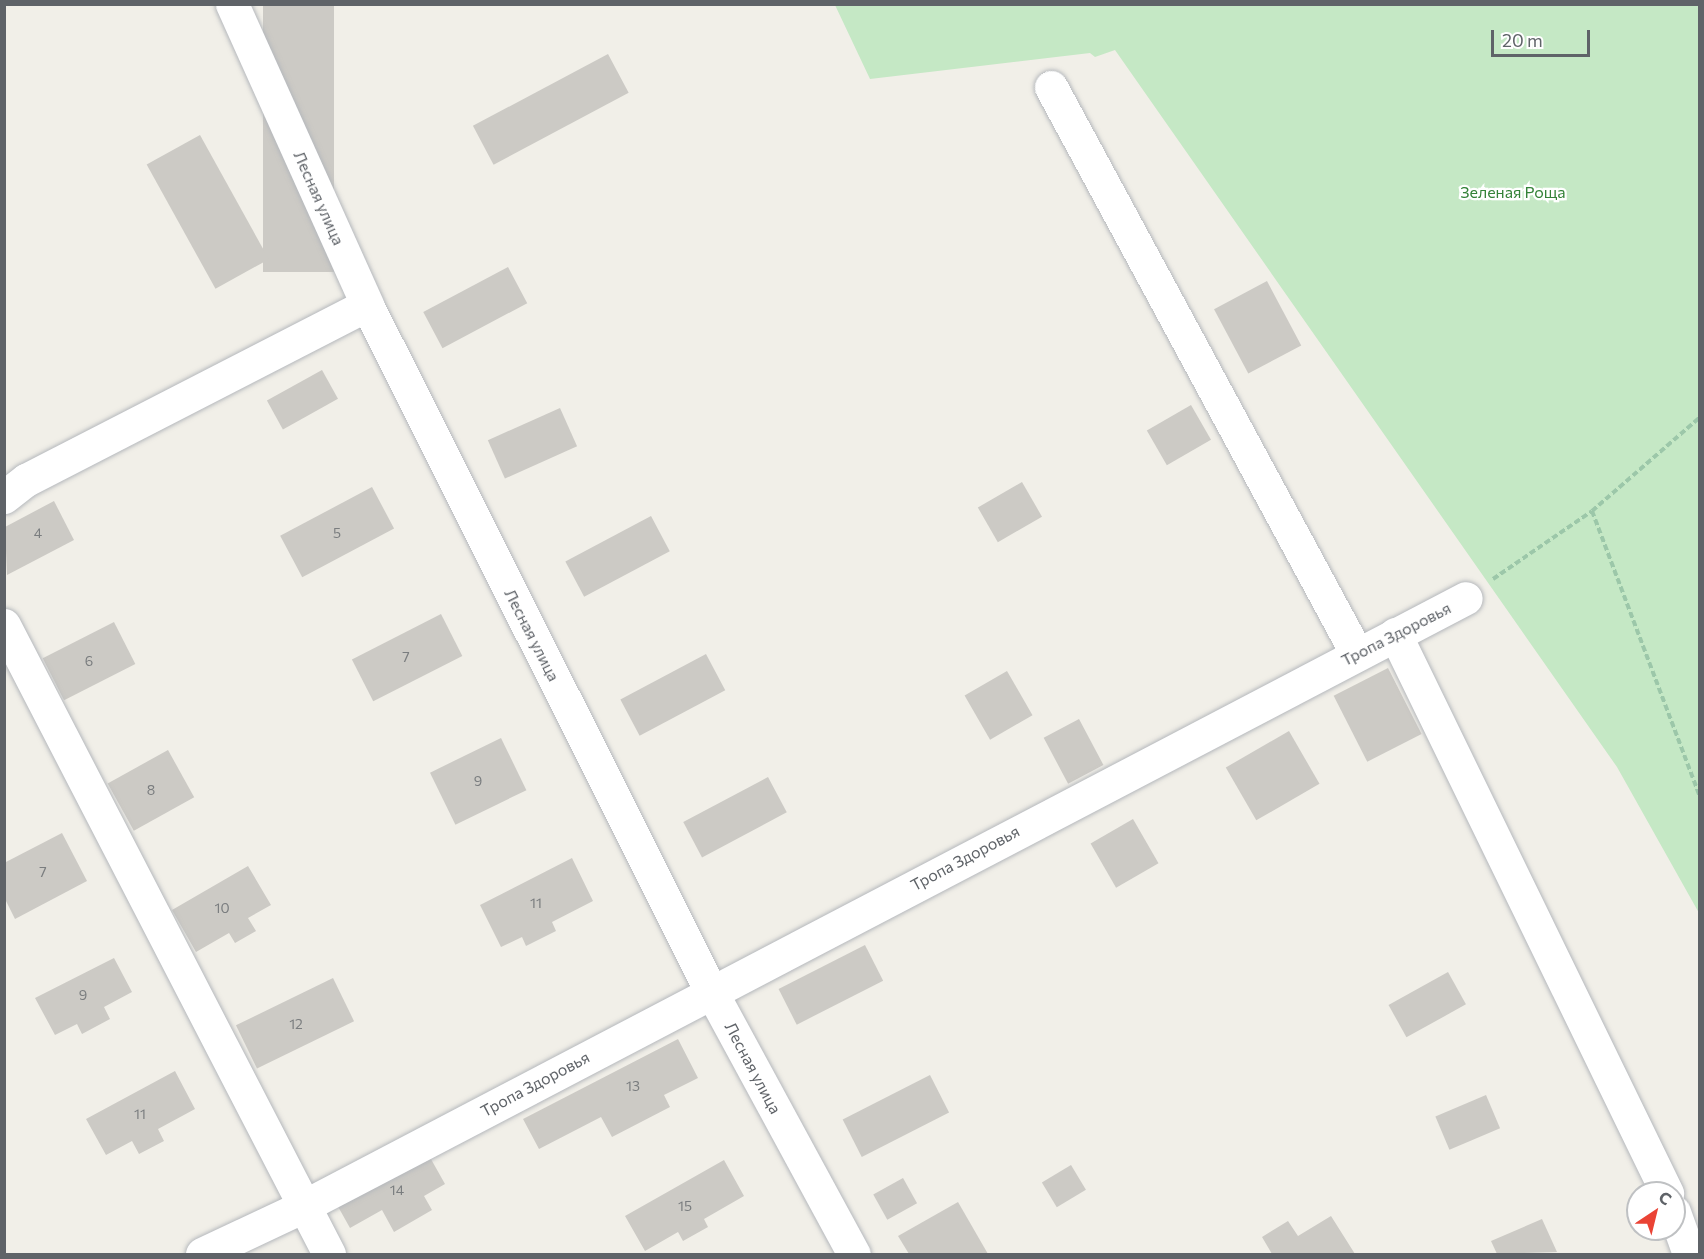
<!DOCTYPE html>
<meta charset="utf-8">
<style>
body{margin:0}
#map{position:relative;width:1704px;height:1259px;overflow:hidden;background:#f1efe8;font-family:Commissioner,sans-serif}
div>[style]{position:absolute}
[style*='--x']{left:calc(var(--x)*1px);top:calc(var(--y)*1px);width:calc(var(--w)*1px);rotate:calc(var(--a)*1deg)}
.green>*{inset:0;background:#c5e8c5}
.building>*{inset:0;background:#cccac5;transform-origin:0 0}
.path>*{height:4px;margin-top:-2px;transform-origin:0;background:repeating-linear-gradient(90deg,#9cc7a9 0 6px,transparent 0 9px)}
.roads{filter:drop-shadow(0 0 2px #b5b8bc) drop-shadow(0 0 2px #b5b8bc)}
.minor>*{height:33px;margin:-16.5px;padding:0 16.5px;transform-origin:16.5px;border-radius:16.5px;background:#fff}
span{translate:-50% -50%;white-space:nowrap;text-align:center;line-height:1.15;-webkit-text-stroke:4.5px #fff;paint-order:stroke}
.number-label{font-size:14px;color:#7a7d7f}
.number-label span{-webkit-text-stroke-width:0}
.park-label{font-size:16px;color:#348238}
.street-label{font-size:16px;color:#5f6368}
.frame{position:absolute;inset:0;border:6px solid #5f6368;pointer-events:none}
.north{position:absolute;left:1626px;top:1181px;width:60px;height:60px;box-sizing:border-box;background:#fff;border:2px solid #bfc1c3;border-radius:50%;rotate:35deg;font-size:16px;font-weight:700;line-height:24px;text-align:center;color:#5f6368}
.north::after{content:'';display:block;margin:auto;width:21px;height:27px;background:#ea4335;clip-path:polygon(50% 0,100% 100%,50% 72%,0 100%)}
.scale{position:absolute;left:1491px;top:30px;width:99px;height:27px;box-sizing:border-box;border:3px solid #5f6368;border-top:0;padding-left:8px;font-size:18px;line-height:21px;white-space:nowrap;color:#5f6368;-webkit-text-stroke:4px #fff;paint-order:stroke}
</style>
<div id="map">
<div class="green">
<div style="clip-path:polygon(835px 5px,1699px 5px,1699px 913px,1617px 767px,1115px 50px,1095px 57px,1090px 53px,870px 79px)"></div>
</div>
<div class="building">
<div style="left:263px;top:4px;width:71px;height:268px"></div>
<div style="left:608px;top:54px;width:44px;height:153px;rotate:62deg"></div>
<div style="left:200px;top:135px;width:142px;height:61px;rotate:61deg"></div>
<div style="left:508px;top:267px;width:41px;height:96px;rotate:62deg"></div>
<div style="left:1267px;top:281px;width:73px;height:60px;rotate:62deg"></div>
<div style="left:322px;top:370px;width:33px;height:63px;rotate:61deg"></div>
<div style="left:1191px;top:405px;width:40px;height:51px;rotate:60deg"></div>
<div style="left:560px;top:408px;width:42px;height:79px;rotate:66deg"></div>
<div style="left:1022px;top:482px;width:40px;height:51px;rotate:60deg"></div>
<div style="left:372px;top:487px;width:47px;height:104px;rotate:62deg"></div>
<div style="clip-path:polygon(54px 501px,74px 540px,7px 575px,5px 527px)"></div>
<div style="left:651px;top:516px;width:40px;height:97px;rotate:62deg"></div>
<div style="left:441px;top:614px;width:47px;height:100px;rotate:63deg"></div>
<div style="left:114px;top:622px;width:47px;height:80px;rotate:63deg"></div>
<div style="left:706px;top:654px;width:41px;height:97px;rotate:62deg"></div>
<div style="left:1388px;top:668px;width:74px;height:61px;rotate:63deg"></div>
<div style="left:1007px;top:671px;width:51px;height:49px;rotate:60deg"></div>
<div style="left:1079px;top:719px;width:52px;height:40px;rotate:62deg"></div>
<div style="left:1289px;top:731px;width:61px;height:73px;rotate:60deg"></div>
<div style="left:501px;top:738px;width:58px;height:79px;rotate:64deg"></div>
<div style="left:168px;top:750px;width:54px;height:69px;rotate:61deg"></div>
<div style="left:768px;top:777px;width:40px;height:96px;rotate:62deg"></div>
<div style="left:1133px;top:819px;width:51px;height:49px;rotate:60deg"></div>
<div style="clip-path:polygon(62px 833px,87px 881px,15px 919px,4px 897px,4px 863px)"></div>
<div style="clip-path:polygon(572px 858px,593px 901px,552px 922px,556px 931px,526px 946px,522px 937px,501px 947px,480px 905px)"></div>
<div style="clip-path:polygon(248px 866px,271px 905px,248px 918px,256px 931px,235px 943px,229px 933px,196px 952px,172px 910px)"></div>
<div style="left:865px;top:945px;width:40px;height:97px;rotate:63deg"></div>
<div style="clip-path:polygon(114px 958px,132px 992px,104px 1007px,110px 1019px,82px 1034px,77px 1024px,55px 1035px,35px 998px)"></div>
<div style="left:1448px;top:972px;width:37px;height:68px;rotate:61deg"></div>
<div style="left:333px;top:978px;width:48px;height:108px;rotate:64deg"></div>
<div style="clip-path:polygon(678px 1039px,698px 1078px,664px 1095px,670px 1107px,612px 1137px,601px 1117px,539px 1149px,523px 1119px)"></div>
<div style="clip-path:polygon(175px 1071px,195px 1109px,158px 1129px,164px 1141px,139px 1154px,132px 1141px,106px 1155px,86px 1119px)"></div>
<div style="left:930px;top:1075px;width:42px;height:98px;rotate:63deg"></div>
<div style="left:1486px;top:1095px;width:36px;height:55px;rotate:67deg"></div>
<div style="clip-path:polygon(427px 1152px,445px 1184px,424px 1196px,432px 1210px,394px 1232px,382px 1210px,350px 1228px,336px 1203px)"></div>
<div style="clip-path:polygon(724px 1160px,744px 1196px,704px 1219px,708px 1227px,683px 1241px,678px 1232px,645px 1251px,625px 1216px)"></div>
<div style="left:1071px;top:1165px;width:29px;height:34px;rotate:59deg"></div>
<div style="left:903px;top:1178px;width:29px;height:34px;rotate:61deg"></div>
<div style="clip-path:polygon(958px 1202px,988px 1254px,909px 1254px,898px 1236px)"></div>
<div style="clip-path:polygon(1331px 1216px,1355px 1254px,1272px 1254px,1262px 1237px,1288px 1221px,1298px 1236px)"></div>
<div style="clip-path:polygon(1542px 1219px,1557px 1252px,1497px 1254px,1491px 1241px)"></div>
</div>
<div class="path">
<div style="--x:1592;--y:511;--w:306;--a:69.3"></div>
<div style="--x:1493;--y:579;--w:120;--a:-34.5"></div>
<div style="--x:1592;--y:511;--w:143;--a:-41"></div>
</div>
<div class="roads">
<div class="minor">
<div style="--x:232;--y:4;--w:330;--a:65.8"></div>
<div style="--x:367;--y:305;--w:767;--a:63.37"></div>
<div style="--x:711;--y:991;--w:299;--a:61.5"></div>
<div style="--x:1051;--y:87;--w:644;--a:61.65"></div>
<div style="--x:4;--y:497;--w:28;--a:-38"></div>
<div style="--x:26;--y:480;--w:383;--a:-27.2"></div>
<div style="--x:4;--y:625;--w:708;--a:62.67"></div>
<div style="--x:1395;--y:634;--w:622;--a:64.05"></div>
<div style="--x:1674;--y:1212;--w:45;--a:70.3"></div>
<div style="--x:202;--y:1254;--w:113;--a:-25.2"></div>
<div style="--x:304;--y:1206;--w:1311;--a:-27.62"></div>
</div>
</div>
<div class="number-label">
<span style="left:38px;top:533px">4</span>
<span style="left:337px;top:533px">5</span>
<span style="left:406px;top:657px">7</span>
<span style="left:89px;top:661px">6</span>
<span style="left:478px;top:781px">9</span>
<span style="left:151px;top:790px">8</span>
<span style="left:43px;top:872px">7</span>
<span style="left:536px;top:903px">11</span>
<span style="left:222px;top:908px">10</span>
<span style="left:83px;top:995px">9</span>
<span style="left:296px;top:1024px">12</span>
<span style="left:633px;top:1086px">13</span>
<span style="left:140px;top:1114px">11</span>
<span style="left:397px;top:1190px">14</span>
<span style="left:685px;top:1206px">15</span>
</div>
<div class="park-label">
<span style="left:1513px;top:192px">Зеленая Роща</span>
</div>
<div class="street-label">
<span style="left:319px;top:198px;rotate:66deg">Лесная улица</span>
<span style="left:1396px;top:634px;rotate:-27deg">Тропа Здоровья</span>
<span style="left:532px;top:635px;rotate:63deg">Лесная улица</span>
<span style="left:965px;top:858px;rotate:-28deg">Тропа Здоровья</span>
<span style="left:753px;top:1068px;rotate:62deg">Лесная улица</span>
<span style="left:535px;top:1084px;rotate:-28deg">Тропа Здоровья</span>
</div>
<div class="frame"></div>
<div class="north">С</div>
<div class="scale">20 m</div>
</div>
